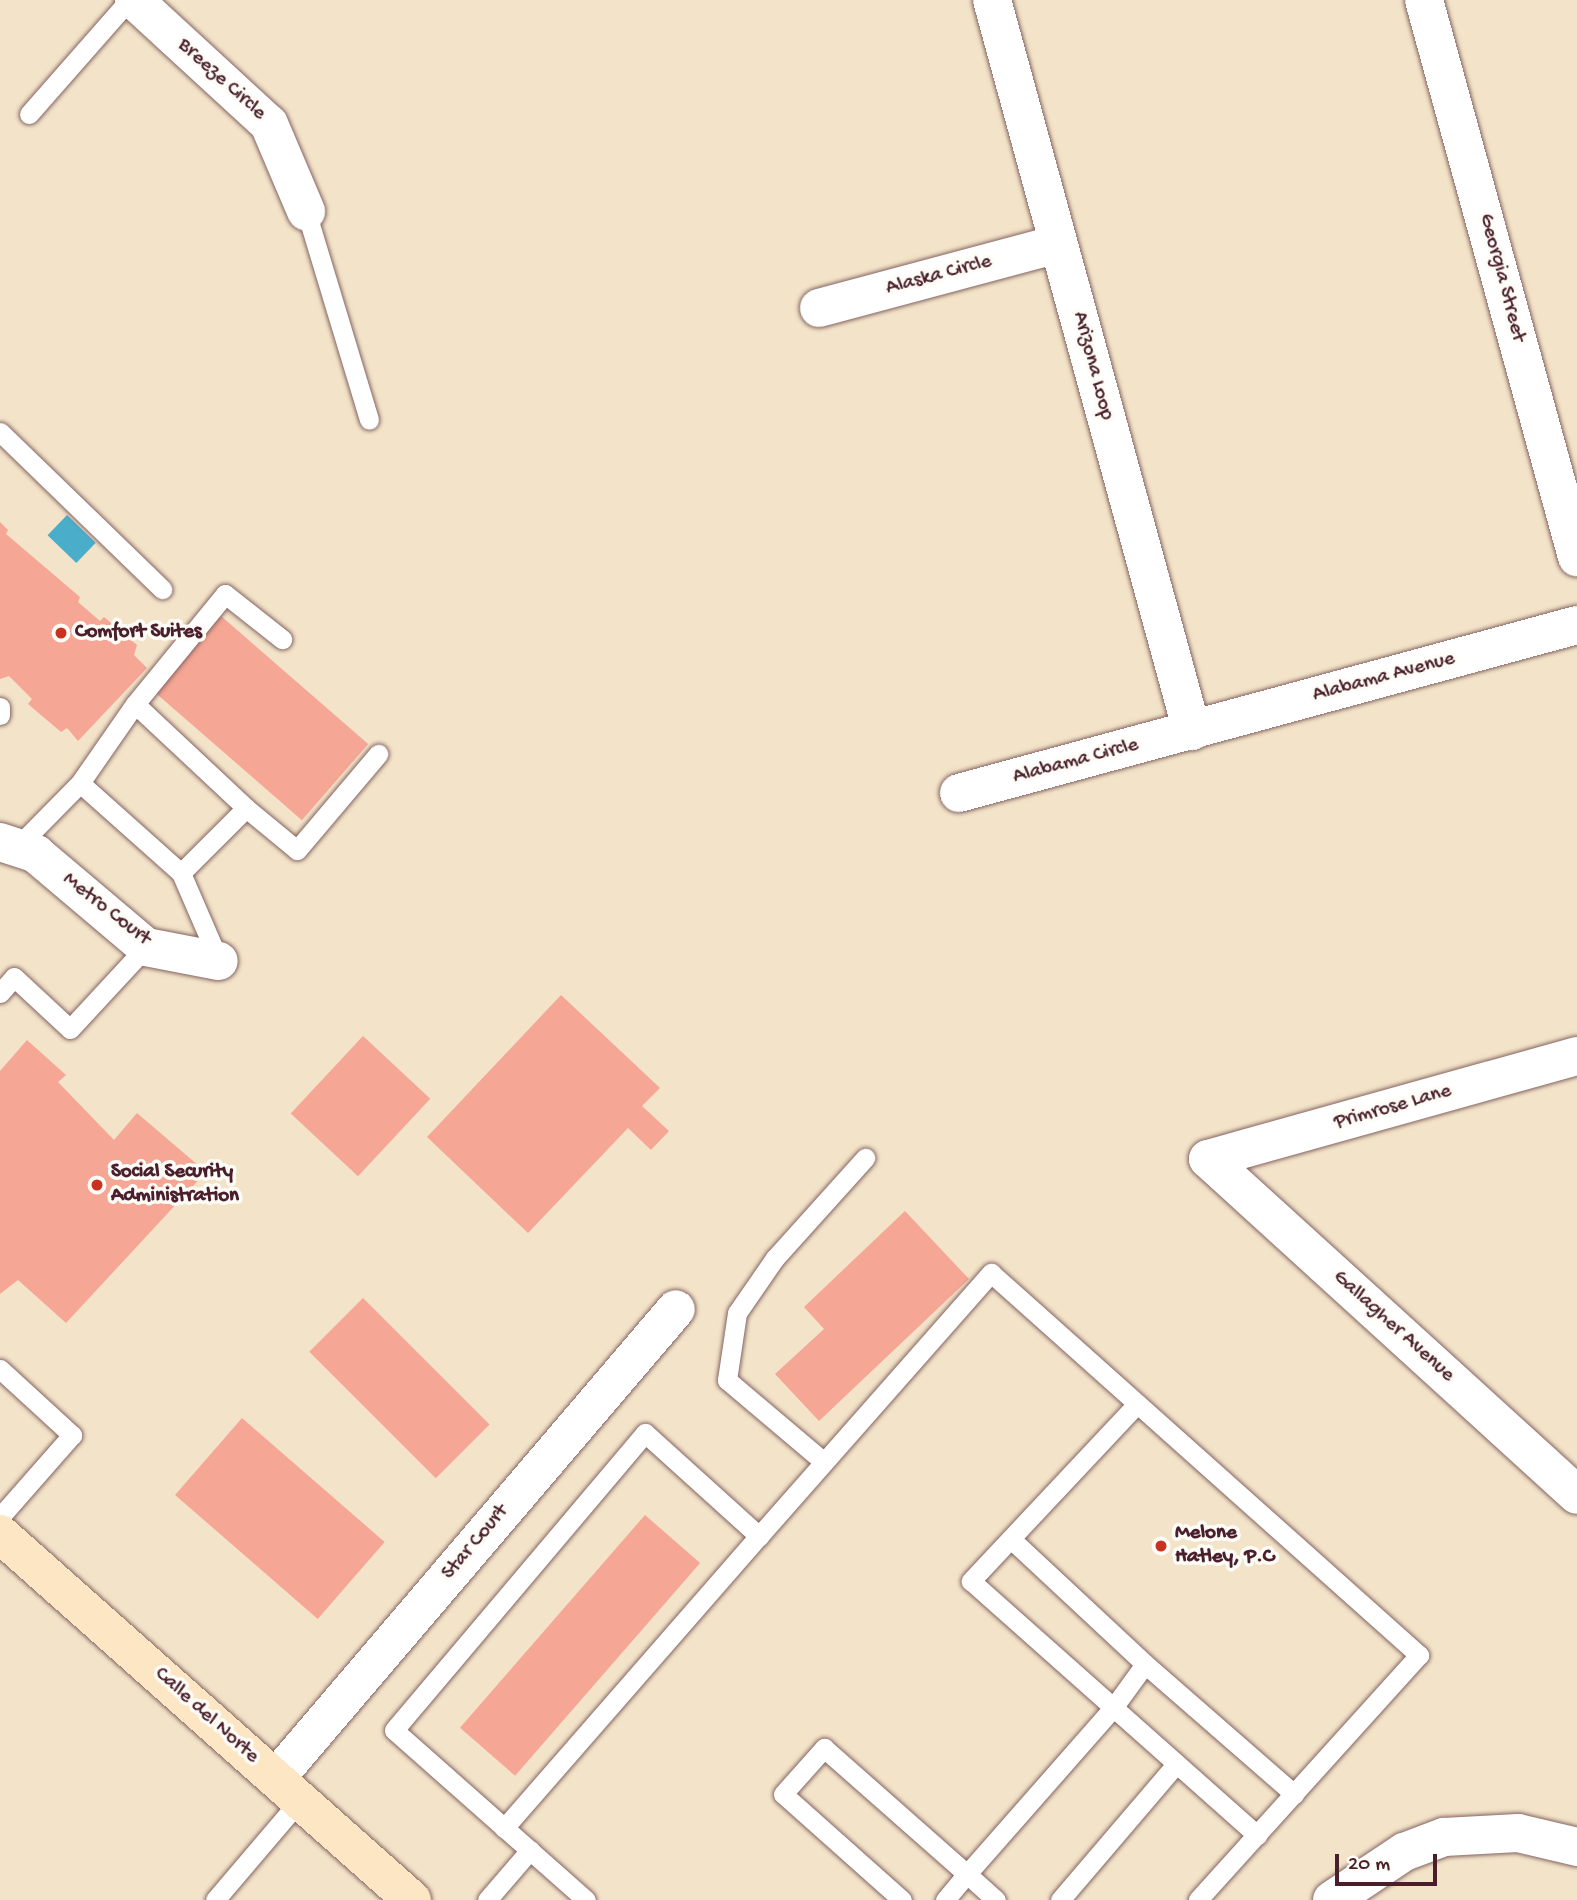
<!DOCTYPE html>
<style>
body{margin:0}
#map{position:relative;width:1577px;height:1900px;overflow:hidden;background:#f3e4c9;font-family:"Gochi Hand",sans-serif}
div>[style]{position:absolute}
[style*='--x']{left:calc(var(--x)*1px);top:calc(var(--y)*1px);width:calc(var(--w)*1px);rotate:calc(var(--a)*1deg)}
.water>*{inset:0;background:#4aaeca;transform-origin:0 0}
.building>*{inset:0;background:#f5a694;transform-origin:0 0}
.roads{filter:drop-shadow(0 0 2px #856462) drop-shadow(0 0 2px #856462)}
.lane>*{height:19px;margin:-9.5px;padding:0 9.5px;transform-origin:9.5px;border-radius:9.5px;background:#fff}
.street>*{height:38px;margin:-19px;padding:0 19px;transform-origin:19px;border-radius:19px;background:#fff}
.secondary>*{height:38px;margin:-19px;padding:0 19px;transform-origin:19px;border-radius:19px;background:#fce6c4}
.dots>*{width:19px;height:19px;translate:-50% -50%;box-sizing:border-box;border:4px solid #fdfcf7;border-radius:50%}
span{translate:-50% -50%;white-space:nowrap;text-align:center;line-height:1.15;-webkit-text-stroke:7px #fdfcf7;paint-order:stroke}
.street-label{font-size:21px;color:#4a1f2b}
.poi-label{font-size:21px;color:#4a1f2b;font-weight:700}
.left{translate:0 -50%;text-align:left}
.scale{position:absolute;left:1335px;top:1854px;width:102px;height:32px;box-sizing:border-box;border:4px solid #4a1f2b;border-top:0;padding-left:9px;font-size:21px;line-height:24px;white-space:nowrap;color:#4a1f2b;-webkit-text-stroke:5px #fdfcf7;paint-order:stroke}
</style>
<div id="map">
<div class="water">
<div style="left:67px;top:515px;width:40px;height:28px;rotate:44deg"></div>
</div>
<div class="building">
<div style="clip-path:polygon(0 522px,8px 530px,6px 534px,80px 597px,78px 602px,100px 621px,104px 617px,137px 645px,134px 655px,147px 668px,78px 741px,67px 728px,61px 732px,28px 704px,32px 699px,9px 676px,0 679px)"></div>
<div style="left:221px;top:616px;width:195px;height:101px;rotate:41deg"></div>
<div style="clip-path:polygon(561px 995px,660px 1088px,642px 1106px,669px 1131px,651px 1150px,628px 1128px,528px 1233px,427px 1137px)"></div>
<div style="left:363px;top:1036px;width:92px;height:106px;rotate:43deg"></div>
<div style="clip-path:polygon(27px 1040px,66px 1075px,58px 1082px,114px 1140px,137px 1113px,206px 1172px,66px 1323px,18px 1280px,0 1294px,0 1071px)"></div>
<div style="clip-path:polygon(905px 1211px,969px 1279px,819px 1421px,775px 1374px,824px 1329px,804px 1307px)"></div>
<div style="left:363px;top:1298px;width:179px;height:76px;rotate:45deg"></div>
<div style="left:242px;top:1418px;width:189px;height:102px;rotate:41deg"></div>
<div style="left:645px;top:1515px;width:73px;height:282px;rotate:41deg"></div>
</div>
<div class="roads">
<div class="lane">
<div style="--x:29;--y:114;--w:152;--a:-48.7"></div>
<div style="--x:306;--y:211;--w:218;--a:73.2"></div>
<div style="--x:0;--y:432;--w:226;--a:44.1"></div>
<div style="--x:135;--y:704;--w:152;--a:43.1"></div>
<div style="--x:246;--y:808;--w:92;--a:135"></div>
<div style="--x:181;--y:873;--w:135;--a:-138.3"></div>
<div style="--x:80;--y:783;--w:96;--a:-55.2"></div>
<div style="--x:135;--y:704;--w:142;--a:-50.7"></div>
<div style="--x:225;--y:594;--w:73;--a:38.3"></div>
<div style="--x:0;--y:707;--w:8;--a:90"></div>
<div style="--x:246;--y:808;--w:66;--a:39.5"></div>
<div style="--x:297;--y:850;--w:126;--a:-49.8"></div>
<div style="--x:15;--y:849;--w:93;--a:-45.4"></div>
<div style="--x:181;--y:873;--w:96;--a:66.6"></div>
<div style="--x:0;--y:993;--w:21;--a:-49"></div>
<div style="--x:14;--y:977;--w:76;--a:42.9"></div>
<div style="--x:70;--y:1029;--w:112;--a:-47.2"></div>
<div style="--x:0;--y:1369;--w:98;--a:42.5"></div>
<div style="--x:72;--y:1435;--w:109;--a:131.3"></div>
<div style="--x:1137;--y:1404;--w:243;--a:133.2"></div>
<div style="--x:971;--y:1581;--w:383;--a:41.6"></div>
<div style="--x:824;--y:1462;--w:127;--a:-139.8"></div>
<div style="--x:727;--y:1380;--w:68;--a:-81.5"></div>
<div style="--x:737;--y:1313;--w:67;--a:-55.4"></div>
<div style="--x:775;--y:1258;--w:135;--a:-48"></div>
<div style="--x:1011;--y:1539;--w:183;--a:43"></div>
<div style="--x:504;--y:1828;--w:388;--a:-48.9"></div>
<div style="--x:215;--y:1900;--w:131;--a:-49.6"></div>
<div style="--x:487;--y:1900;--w:66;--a:-49.3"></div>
<div style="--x:586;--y:1900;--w:256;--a:-138.5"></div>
<div style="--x:394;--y:1730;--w:389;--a:-49.8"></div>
<div style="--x:645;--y:1433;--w:154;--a:42.1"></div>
<div style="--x:759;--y:1536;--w:351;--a:-48.6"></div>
<div style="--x:991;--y:1273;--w:574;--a:41.75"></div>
<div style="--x:1419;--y:1655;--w:330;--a:132.1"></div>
<div style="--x:902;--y:1900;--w:159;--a:-138.3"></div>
<div style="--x:783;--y:1794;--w:62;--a:-48.3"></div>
<div style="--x:824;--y:1748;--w:191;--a:41.4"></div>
<div style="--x:967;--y:1874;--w:221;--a:-48.7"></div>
<div style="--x:1113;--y:1708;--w:54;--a:-54"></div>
<div style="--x:1145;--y:1664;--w:198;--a:41.1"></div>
<div style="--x:945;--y:1900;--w:34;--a:-50"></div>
<div style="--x:967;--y:1874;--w:39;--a:42"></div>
<div style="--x:1060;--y:1900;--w:179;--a:-49.5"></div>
</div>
<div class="street">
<div style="--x:134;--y:0;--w:183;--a:42.6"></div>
<div style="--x:269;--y:124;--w:95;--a:67"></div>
<div style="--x:992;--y:0;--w:758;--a:74.7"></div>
<div style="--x:1424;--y:0;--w:578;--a:74.64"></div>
<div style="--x:819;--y:308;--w:247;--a:-15"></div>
<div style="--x:959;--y:793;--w:640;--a:-15.21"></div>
<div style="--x:0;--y:842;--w:38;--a:18"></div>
<div style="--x:36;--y:854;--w:144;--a:40.2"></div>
<div style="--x:146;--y:947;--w:74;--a:10.9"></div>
<div style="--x:1208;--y:1159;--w:499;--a:42.3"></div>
<div style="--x:1208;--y:1159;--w:383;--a:-15.6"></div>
<div style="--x:276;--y:1778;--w:616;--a:-49.54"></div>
<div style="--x:1332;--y:1900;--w:87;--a:-33.7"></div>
<div style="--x:1404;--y:1852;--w:43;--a:-20.6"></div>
<div style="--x:1444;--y:1837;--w:74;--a:-3.1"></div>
<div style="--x:1518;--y:1833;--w:61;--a:13.3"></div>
</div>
<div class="secondary">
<div style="--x:0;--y:1534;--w:551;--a:41.62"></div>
</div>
</div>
<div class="dots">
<div style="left:61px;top:633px;background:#c8321e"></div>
<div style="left:97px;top:1185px;background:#c8321e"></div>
<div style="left:1161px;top:1546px;background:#c8321e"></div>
</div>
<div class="street-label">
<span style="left:221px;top:80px;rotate:42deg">Breeze Circle</span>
<span style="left:939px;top:276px;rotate:-15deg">Alaska Circle</span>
<span style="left:1501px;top:278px;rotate:75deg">Georgia Street</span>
<span style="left:1092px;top:366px;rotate:75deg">Arizona Loop</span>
<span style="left:1384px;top:678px;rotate:-15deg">Alabama Avenue</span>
<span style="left:1076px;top:762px;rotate:-15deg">Alabama Circle</span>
<span style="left:106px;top:910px;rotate:38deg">Metro Court</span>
<span style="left:1393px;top:1108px;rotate:-16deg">Primrose Lane</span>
<span style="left:1393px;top:1327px;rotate:42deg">Gallagher Avenue</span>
<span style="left:476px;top:1543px;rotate:-50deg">Star Court</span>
<span style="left:206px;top:1716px;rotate:42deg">Calle del Norte</span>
</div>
<div class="poi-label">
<span class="left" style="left:75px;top:633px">Comfort Suites</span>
<span class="left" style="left:111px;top:1185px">Social Security<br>Administration</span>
<span class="left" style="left:1175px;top:1546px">Melone<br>Hatley, P.C</span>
</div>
<div class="scale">20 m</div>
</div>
